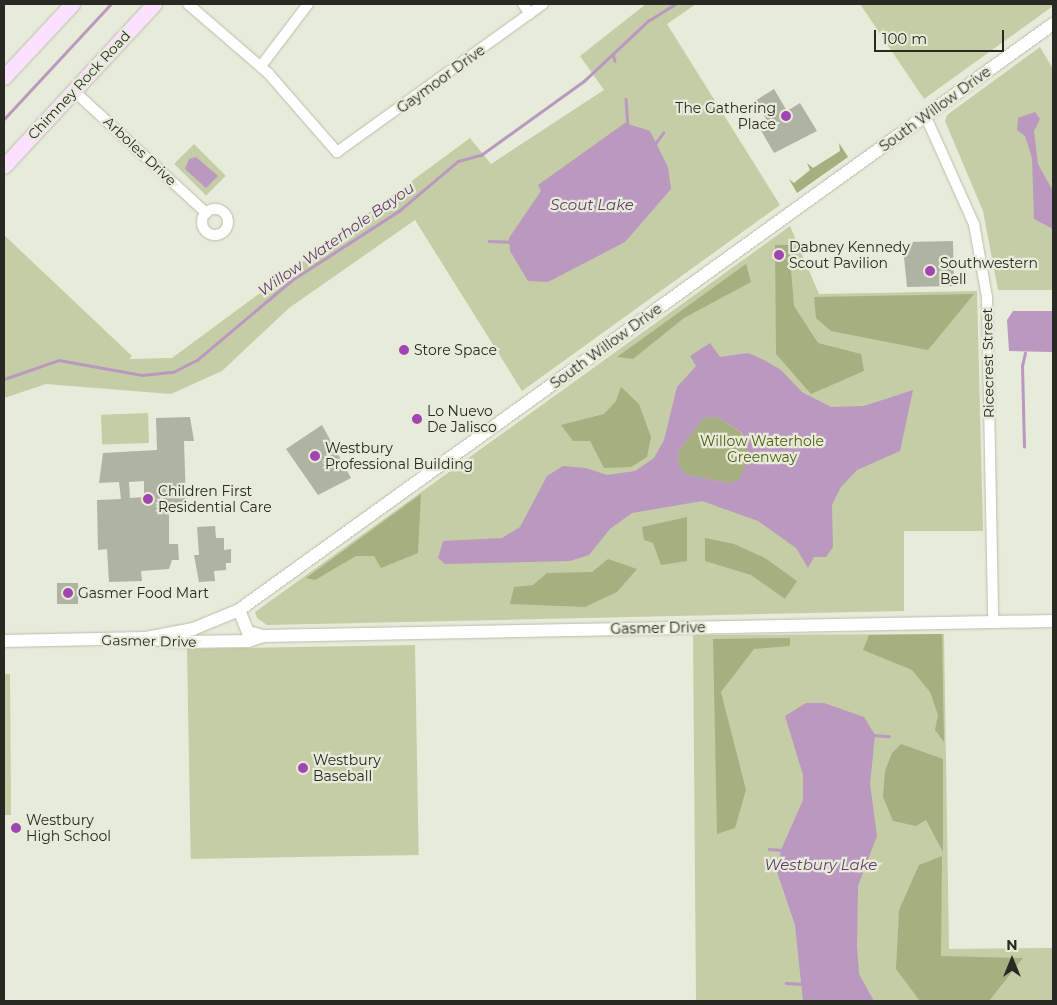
<!DOCTYPE html>
<style>
body{margin:0}
#map{position:relative;width:1057px;height:1005px;overflow:hidden;background:#e7ebd9;font-family:Montserrat,sans-serif}
div>[style]{position:absolute}
[style*='--x']{left:calc(var(--x)*1px);top:calc(var(--y)*1px);width:calc(var(--w)*1px);rotate:calc(var(--a)*1deg)}
.green>*{inset:0;background:#c5cda6;transform-origin:0 0}
.forest>*{inset:0;background:#a6af80}
.water>*{inset:0;background:#ba98bf}
.stream>*{height:2.5px;margin:-1.25px;padding:0 1.25px;transform-origin:1.25px;border-radius:1.25px;background:#ba98bf}
.building>*{inset:0;background:#afb3a1;transform-origin:0 0}
.roads{filter:drop-shadow(0 0 1px #babeac) drop-shadow(0 0 1px #babeac)}
.minor>*{height:10px;margin:-5px;padding:0 5px;transform-origin:5px;border-radius:5px;background:#fff}
.minor>.ring{margin:-5px;padding:0;box-sizing:content-box;background:none;border:10px solid #fff;border-radius:50%}
.tertiary>*{height:12px;margin:-6px;padding:0 6px;transform-origin:6px;border-radius:6px;background:#fff}
.secondary>*{height:15px;margin:-7.5px;padding:0 7.5px;transform-origin:7.5px;border-radius:7.5px;background:#fae1fe}
.dots>*{width:14px;height:14px;translate:-50% -50%;box-sizing:border-box;border:2px solid #e7ebd9;border-radius:50%}
span{translate:-50% -50%;white-space:nowrap;text-align:center;line-height:1.15;-webkit-text-stroke:4.5px #e7ebd9;paint-order:stroke}
.street-label{font-size:14px;color:#272922}
.poi-label{font-size:14px;color:#272922}
.right{translate:-100% -50%;text-align:right}
.left{translate:0 -50%;text-align:left}
.park-label{font-size:14px;color:#525c0f}
.water-label{font-size:15px;color:#663a6d;font-style:italic}
.frame{position:absolute;inset:0;border:5px solid #272922;pointer-events:none}
.north{position:absolute;left:987px;top:935px;width:50px;height:50px;-webkit-text-stroke:4px #e7ebd9;paint-order:stroke;rotate:0deg;font-size:14px;font-weight:700;line-height:20px;text-align:center;color:#272922}
.north::after{content:'';display:block;margin:auto;width:18px;height:22px;background:#272922;clip-path:polygon(50% 0,100% 100%,50% 72%,0 100%)}
.scale{position:absolute;left:874px;top:30px;width:130px;height:22px;box-sizing:border-box;border:2px solid #272922;border-top:0;padding-left:6px;font-size:15px;line-height:18px;white-space:nowrap;color:#272922;-webkit-text-stroke:4px #e7ebd9;paint-order:stroke}
</style>
<div id="map">
<div class="green">
<div style="clip-path:polygon(646px 4px,696px 4px,667px 24px,780px 205px,522px 391px,415px 220px,289px 308px,222px 371px,171px 394px,46px 384px,4px 398px,4px 235px,132px 356px,129px 359px,172px 358px,470px 138px,491px 164px,604px 90px,580px 56px)"></div>
<div style="clip-path:polygon(860px 4px,1053px 4px,1053px 6px,924px 99px)"></div>
<div style="clip-path:polygon(1040px 47px,1053px 69px,1053px 290px,998px 290px,983px 211px,945px 121px,947px 115px)"></div>
<div style="left:194px;top:144px;width:45px;height:28px;rotate:45deg"></div>
<div style="clip-path:polygon(790px 226px,819px 294px,977px 291px,983px 531px,904px 531px,904px 611px,267px 625px,257px 618px,255px 612px)"></div>
<div style="left:148px;top:413px;width:30px;height:47px;rotate:88deg"></div>
<div style="clip-path:polygon(944px 634px,949px 949px,1053px 948px,1053px 1001px,696px 1001px,693px 635px)"></div>
<div style="left:415px;top:645px;width:210px;height:228px;rotate:89deg"></div>
<div style="clip-path:polygon(4px 674px,10px 674px,11px 815px,4px 815px)"></div>
</div>
<div class="forest">
<div style="clip-path:polygon(839px 143px,848px 157px,797px 193px,789px 179px,794px 183px,810px 170px,807px 163px,813px 168px,840px 151px)"></div>
<div style="clip-path:polygon(775px 245px,789px 245px,794px 306px,818px 343px,861px 354px,864px 371px,811px 394px,776px 354px)"></div>
<div style="clip-path:polygon(746px 264px,751px 282px,684px 318px,633px 359px,617px 357px)"></div>
<div style="clip-path:polygon(974px 294px,928px 350px,831px 331px,816px 318px,814px 297px)"></div>
<div style="clip-path:polygon(621px 387px,639px 404px,651px 437px,647px 457px,631px 467px,604px 468px,590px 441px,573px 441px,561px 425px,604px 414px,616px 401px)"></div>
<div style="clip-path:polygon(704px 417px,720px 418px,741px 433px,748px 444px,747px 462px,740px 480px,729px 483px,687px 475px,679px 466px,678px 452px)"></div>
<div style="clip-path:polygon(421px 494px,418px 553px,381px 568px,374px 556px,356px 556px,315px 580px,306px 578px)"></div>
<div style="clip-path:polygon(687px 517px,687px 561px,661px 565px,653px 543px,644px 540px,642px 527px)"></div>
<div style="clip-path:polygon(705px 538px,734px 544px,765px 558px,797px 581px,785px 599px,751px 575px,705px 561px)"></div>
<div style="clip-path:polygon(608px 559px,637px 569px,617px 592px,585px 607px,510px 604px,514px 587px,533px 585px,547px 573px,592px 572px)"></div>
<div style="clip-path:polygon(942px 634px,944px 742px,935px 730px,938px 715px,930px 692px,912px 670px,863px 650px,869px 635px)"></div>
<div style="clip-path:polygon(790px 638px,790px 646px,754px 649px,721px 692px,746px 790px,735px 828px,717px 834px,713px 639px)"></div>
<div style="clip-path:polygon(901px 744px,943px 759px,943px 852px,926px 820px,916px 826px,893px 821px,883px 797px,885px 771px,892px 753px)"></div>
<div style="clip-path:polygon(942px 856px,941px 956px,1023px 958px,989px 1001px,920px 1001px,896px 969px,899px 910px,919px 865px)"></div>
</div>
<div class="water">
<div style="clip-path:polygon(1035px 112px,1040px 119px,1034px 131px,1038px 164px,1053px 191px,1053px 229px,1034px 219px,1032px 158px,1025px 136px,1017px 130px,1018px 118px)"></div>
<div style="clip-path:polygon(625px 123px,650px 131px,668px 167px,671px 189px,625px 242px,548px 282px,528px 281px,510px 251px,509px 238px,541px 191px,538px 185px)"></div>
<div style="clip-path:polygon(196px 157px,218px 176px,206px 188px,185px 169px,189px 159px)"></div>
<div style="clip-path:polygon(1013px 311px,1053px 311px,1053px 352px,1009px 351px,1007px 320px)"></div>
<div style="clip-path:polygon(evenodd,710px 343px,720px 357px,748px 353px,764px 360px,781px 370px,802px 392px,831px 407px,864px 406px,913px 390px,900px 451px,857px 470px,841px 487px,832px 505px,833px 547px,826px 557px,814px 557px,808px 568px,796px 548px,758px 521px,702px 501px,632px 513px,610px 529px,589px 555px,570px 561px,445px 564px,438px 558px,443px 541px,502px 538px,520px 527px,547px 476px,563px 466px,586px 468px,607px 475px,635px 471px,654px 458px,664px 440px,677px 387px,696px 366px,690px 356px,710px 343px,704px 417px,720px 418px,742px 433px,748px 444px,747px 462px,739px 480px,729px 483px,687px 475px,679px 466px,678px 452px,704px 417px)"></div>
<div style="clip-path:polygon(806px 703px,824px 703px,864px 717px,875px 735px,870px 784px,877px 836px,858px 886px,857px 946px,859px 974px,874px 1001px,803px 1001px,795px 925px,777px 872px,781px 850px,803px 800px,803px 775px,785px 716px)"></div>
</div>
<div class="stream">
<div style="--x:613;--y:54;--w:7;--a:74"></div>
<div style="--x:626;--y:99;--w:29;--a:86"></div>
<div style="--x:4;--y:119;--w:157;--a:-47.1"></div>
<div style="--x:655;--y:144;--w:14;--a:-54"></div>
<div style="--x:489;--y:241;--w:23;--a:2"></div>
<div style="--x:4;--y:379;--w:58;--a:-19.1"></div>
<div style="--x:59;--y:360;--w:84;--a:10.2"></div>
<div style="--x:142;--y:375;--w:31;--a:-6"></div>
<div style="--x:173;--y:372;--w:27;--a:-27"></div>
<div style="--x:197;--y:360;--w:124;--a:-40.1"></div>
<div style="--x:292;--y:280;--w:129;--a:-32.9"></div>
<div style="--x:400;--y:210;--w:76;--a:-40.2"></div>
<div style="--x:458;--y:161;--w:24;--a:-15"></div>
<div style="--x:481;--y:155;--w:127;--a:-35.7"></div>
<div style="--x:584;--y:81;--w:88;--a:-43.2"></div>
<div style="--x:648;--y:21;--w:32;--a:-32"></div>
<div style="--x:1024;--y:447;--w:81;--a:-91.4"></div>
<div style="--x:1022;--y:366;--w:13;--a:-77"></div>
<div style="--x:873;--y:735;--w:16;--a:4"></div>
<div style="--x:769;--y:849;--w:13;--a:4"></div>
<div style="--x:786;--y:983;--w:18;--a:3"></div>
</div>
<div class="building">
<div style="clip-path:polygon(774px 89px,787px 111px,800px 103px,817px 131px,774px 153px,759px 127px,768px 122px,755px 101px)"></div>
<div style="clip-path:polygon(953px 241px,954px 286px,907px 287px,903px 247px,908px 247px,908px 242px)"></div>
<div style="clip-path:polygon(evenodd,190px 417px,194px 441px,184px 441px,186px 503px,169px 504px,169px 544px,178px 544px,179px 560px,172px 560px,169px 569px,141px 571px,142px 581px,109px 582px,107px 549px,98px 550px,97px 500px,121px 499px,119px 482px,99px 483px,103px 453px,157px 450px,156px 418px,190px 417px,144px 481px,144px 497px,130px 498px,129px 482px,144px 481px)"></div>
<div style="clip-path:polygon(322px 425px,351px 478px,318px 495px,286px 449px)"></div>
<div style="clip-path:polygon(215px 526px,216px 538px,224px 538px,224px 550px,231px 549px,231px 563px,226px 563px,226px 570px,214px 571px,215px 581px,199px 582px,194px 555px,199px 555px,197px 527px)"></div>
<div style="left:57px;top:583px;width:21px;height:21px"></div>
</div>
<div class="roads">
<div class="minor">
<div style="--x:188;--y:4;--w:106;--a:40.8"></div>
<div style="--x:268;--y:73;--w:105;--a:48.9"></div>
<div style="--x:337;--y:152;--w:254;--a:-35.7"></div>
<div style="--x:523;--y:4;--w:12;--a:55"></div>
<div style="--x:261;--y:66;--w:78;--a:-52.8"></div>
<div style="--x:74;--y:91;--w:180;--a:42.7"></div>
<div style="--x:925;--y:115;--w:120;--a:65.8"></div>
<div style="--x:974;--y:224;--w:74;--a:79.9"></div>
<div style="--x:987;--y:297;--w:325;--a:88.9"></div>
<div class="ring" style="left:202px;top:209px;width:16px;height:16px"></div>
</div>
<div class="tertiary">
<div style="--x:239;--y:610;--w:24;--a:68"></div>
<div style="--x:248;--y:632;--w:16;--a:15"></div>
<div style="--x:263;--y:636;--w:790;--a:-1.09"></div>
<div style="--x:146;--y:638;--w:48;--a:-10.8"></div>
<div style="--x:193;--y:629;--w:50;--a:-22.4"></div>
<div style="--x:239;--y:610;--w:1003;--a:-35.75"></div>
<div style="--x:4;--y:641;--w:142;--a:-1.2"></div>
<div style="--x:146;--y:638;--w:33;--a:7"></div>
<div style="--x:179;--y:642;--w:69;--a:-0.8"></div>
<div style="--x:248;--y:641;--w:16;--a:-18"></div>
</div>
<div class="secondary">
<div style="--x:4;--y:77;--w:100;--a:-47"></div>
<div style="--x:4;--y:166;--w:221;--a:-47.2"></div>
</div>
</div>
<div class="dots">
<div style="left:786px;top:116px;background:#a145b0"></div>
<div style="left:779px;top:255px;background:#a145b0"></div>
<div style="left:930px;top:271px;background:#a145b0"></div>
<div style="left:404px;top:350px;background:#a145b0"></div>
<div style="left:417px;top:419px;background:#a145b0"></div>
<div style="left:315px;top:456px;background:#a145b0"></div>
<div style="left:148px;top:499px;background:#a145b0"></div>
<div style="left:68px;top:593px;background:#a145b0"></div>
<div style="left:303px;top:768px;background:#a145b0"></div>
<div style="left:16px;top:828px;background:#a145b0"></div>
</div>
<div class="street-label">
<span style="left:441px;top:79px;rotate:-36deg">Gaymoor Drive</span>
<span style="left:79px;top:85px;rotate:-47deg">Chimney Rock Road</span>
<span style="left:935px;top:109px;rotate:-36deg">South Willow Drive</span>
<span style="left:140px;top:151px;rotate:43deg">Arboles Drive</span>
<span style="left:606px;top:346px;rotate:-36deg">South Willow Drive</span>
<span style="left:988px;top:363px;rotate:-91deg">Ricecrest Street</span>
<span style="left:658px;top:628px;rotate:-1deg">Gasmer Drive</span>
<span style="left:149px;top:641px;rotate:1deg">Gasmer Drive</span>
</div>
<div class="poi-label">
<span class="right" style="left:776px;top:116px">The Gathering<br>Place</span>
<span class="left" style="left:789px;top:255px">Dabney Kennedy<br>Scout Pavilion</span>
<span class="left" style="left:940px;top:271px">Southwestern<br>Bell</span>
<span class="left" style="left:414px;top:350px">Store Space</span>
<span class="left" style="left:427px;top:419px">Lo Nuevo<br>De Jalisco</span>
<span class="left" style="left:325px;top:456px">Westbury<br>Professional Building</span>
<span class="left" style="left:158px;top:499px">Children First<br>Residential Care</span>
<span class="left" style="left:78px;top:593px">Gasmer Food Mart</span>
<span class="left" style="left:313px;top:768px">Westbury<br>Baseball</span>
<span class="left" style="left:26px;top:828px">Westbury<br>High School</span>
</div>
<div class="park-label">
<span style="left:762px;top:449px">Willow Waterhole<br>Greenway</span>
</div>
<div class="water-label">
<span style="left:592px;top:205px">Scout Lake</span>
<span style="left:336px;top:239px;rotate:-35deg">Willow Waterhole Bayou</span>
<span style="left:821px;top:865px">Westbury Lake</span>
</div>
<div class="frame"></div>
<div class="north">N</div>
<div class="scale">100 m</div>
</div>
